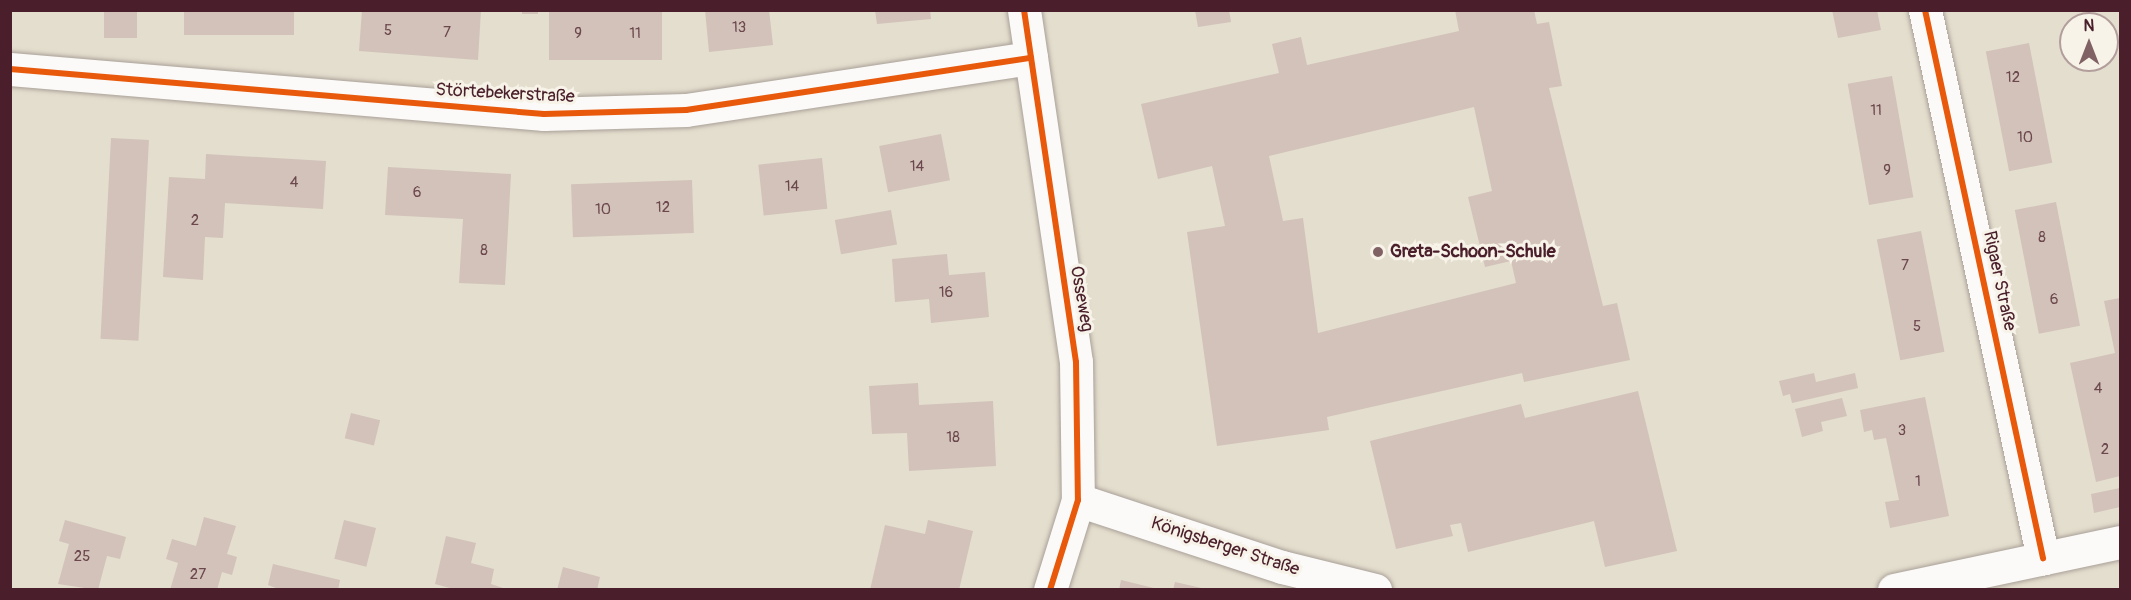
<!DOCTYPE html>
<meta charset="utf-8">
<style>
body{margin:0}
#map{position:relative;width:2131px;height:600px;overflow:hidden;background:#e4dece;font-family:Pangolin,sans-serif}
div>[style]{position:absolute}
[style*='--x']{left:calc(var(--x)*1px);top:calc(var(--y)*1px);width:calc(var(--w)*1px);rotate:calc(var(--a)*1deg)}
.building>*{inset:0;background:#d2c2b9;transform-origin:0 0}
.roads{filter:drop-shadow(0 0 2px #a9a098) drop-shadow(0 0 2px #a9a098)}
.minor>*{height:33px;margin:-16.5px;padding:0 16.5px;transform-origin:16.5px;border-radius:16.5px;background:#fbfaf8}
.cycleway>*{height:6px;margin:-3px;padding:0 3px;transform-origin:3px;border-radius:3px;background:#e8590c}
.dots>*{width:16px;height:16px;translate:-50% -50%;box-sizing:border-box;border:3px solid #f7f3e8;border-radius:50%}
span{translate:-50% -50%;white-space:nowrap;text-align:center;line-height:1.15;-webkit-text-stroke:6px #f7f3e8;paint-order:stroke}
.number-label{font-size:15px;color:#6c484e}
.number-label span{-webkit-text-stroke-width:0}
.street-label{font-size:18px;color:#4a1f2b}
.poi-label{font-size:18px;color:#4a1f2b;font-weight:700}
.left{translate:0 -50%;text-align:left}
.frame{position:absolute;inset:0;border:12px solid #4a1f2b;pointer-events:none}
.north{position:absolute;left:2059px;top:12px;width:60px;height:60px;box-sizing:border-box;background:#f7f3e8;border:2px solid #b29e9c;border-radius:50%;rotate:0deg;font-size:16px;font-weight:700;line-height:24px;text-align:center;color:#4a1f2b}
.north::after{content:'';display:block;margin:auto;width:21px;height:27px;background:#806264;clip-path:polygon(50% 0,100% 100%,50% 72%,0 100%)}
</style>
<div id="map">
<div class="building">
<div style="left:104px;top:10px;width:33px;height:28px"></div>
<div style="left:184px;top:10px;width:110px;height:25px"></div>
<div style="clip-path:polygon(362px 10px,481px 10px,478px 60px,359px 51px)"></div>
<div style="left:522px;top:10px;width:16px;height:4px"></div>
<div style="left:549px;top:10px;width:113px;height:50px"></div>
<div style="clip-path:polygon(705px 10px,769px 10px,773px 45px,709px 52px)"></div>
<div style="clip-path:polygon(875px 10px,930px 10px,931px 19px,877px 24px)"></div>
<div style="clip-path:polygon(1195px 10px,1229px 10px,1231px 22px,1198px 27px)"></div>
<div style="clip-path:polygon(evenodd,1455px 10px,1534px 10px,1537px 24px,1549px 22px,1562px 86px,1549px 88px,1603px 306px,1617px 303px,1630px 360px,1524px 382px,1522px 373px,1327px 417px,1329px 430px,1217px 446px,1187px 232px,1225px 226px,1212px 166px,1158px 179px,1141px 104px,1279px 73px,1272px 44px,1301px 37px,1307px 65px,1459px 31px,1455px 10px,1474px 107px,1492px 191px,1468px 197px,1485px 267px,1511px 261px,1516px 283px,1318px 333px,1303px 218px,1283px 221px,1269px 156px,1474px 107px)"></div>
<div style="clip-path:polygon(1832px 10px,1877px 10px,1881px 30px,1838px 38px)"></div>
<div style="left:2029px;top:43px;width:122px;height:44px;rotate:79deg"></div>
<div style="left:1892px;top:76px;width:123px;height:45px;rotate:80deg"></div>
<div style="left:941px;top:134px;width:47px;height:63px;rotate:79deg"></div>
<div style="left:111px;top:138px;width:38px;height:201px;rotate:3deg"></div>
<div style="clip-path:polygon(206px 154px,326px 161px,323px 209px,225px 203px,223px 238px,205px 237px,203px 280px,163px 277px,169px 177px,205px 179px)"></div>
<div style="left:822px;top:158px;width:51px;height:64px;rotate:84deg"></div>
<div style="clip-path:polygon(388px 167px,511px 174px,505px 285px,459px 283px,463px 219px,385px 215px)"></div>
<div style="left:692px;top:180px;width:53px;height:121px;rotate:88deg"></div>
<div style="left:2056px;top:202px;width:126px;height:42px;rotate:79deg"></div>
<div style="left:891px;top:210px;width:35px;height:57px;rotate:80deg"></div>
<div style="left:1921px;top:231px;width:123px;height:45px;rotate:79deg"></div>
<div style="clip-path:polygon(947px 254px,949px 275px,985px 272px,989px 317px,931px 323px,929px 299px,895px 302px,892px 259px)"></div>
<div style="clip-path:polygon(2120px 298px,2120px 476px,2096px 482px,2070px 363px,2115px 353px,2104px 301px)"></div>
<div style="clip-path:polygon(1814px 373px,1816px 382px,1855px 373px,1858px 388px,1792px 403px,1790px 394px,1783px 396px,1779px 381px)"></div>
<div style="clip-path:polygon(918px 383px,919px 405px,993px 401px,996px 466px,909px 471px,907px 433px,872px 434px,869px 386px)"></div>
<div style="clip-path:polygon(1638px 391px,1677px 551px,1605px 567px,1594px 521px,1468px 552px,1461px 523px,1450px 525px,1453px 536px,1396px 549px,1370px 441px,1521px 404px,1525px 418px)"></div>
<div style="clip-path:polygon(1925px 397px,1949px 516px,1890px 528px,1885px 502px,1899px 500px,1886px 438px,1874px 440px,1872px 430px,1864px 432px,1860px 410px)"></div>
<div style="clip-path:polygon(1842px 398px,1847px 416px,1821px 422px,1823px 431px,1802px 437px,1795px 409px)"></div>
<div style="left:351px;top:413px;width:30px;height:26px;rotate:14deg"></div>
<div style="clip-path:polygon(2120px 488px,2120px 507px,2094px 513px,2091px 494px)"></div>
<div style="clip-path:polygon(204px 517px,236px 526px,227px 554px,237px 557px,232px 575px,222px 572px,217px 590px,170px 590px,178px 563px,166px 559px,172px 539px,196px 546px)"></div>
<div style="clip-path:polygon(65px 520px,126px 537px,120px 559px,107px 556px,98px 590px,58px 584px,69px 544px,59px 541px)"></div>
<div style="left:344px;top:520px;width:33px;height:40px;rotate:14deg"></div>
<div style="clip-path:polygon(928px 520px,973px 531px,959px 590px,870px 590px,885px 525px,925px 534px)"></div>
<div style="clip-path:polygon(446px 536px,476px 543px,471px 563px,494px 569px,491px 584px,509px 590px,457px 590px,435px 584px)"></div>
<div style="clip-path:polygon(273px 564px,340px 580px,338px 590px,281px 590px,268px 585px)"></div>
<div style="clip-path:polygon(563px 567px,600px 577px,597px 590px,557px 590px)"></div>
<div style="clip-path:polygon(1121px 580px,1158px 589px,1158px 590px,1119px 590px)"></div>
<div style="clip-path:polygon(1175px 582px,1206px 589px,1206px 590px,1173px 590px)"></div>
</div>
<div class="roads">
<div class="minor">
<div style="--x:1024;--y:10;--w:356;--a:81.6"></div>
<div style="--x:1076;--y:362;--w:138;--a:89.2"></div>
<div style="--x:1078;--y:500;--w:94;--a:107.3"></div>
<div style="--x:1925;--y:10;--w:561;--a:77.85"></div>
<div style="--x:10;--y:69;--w:536;--a:4.82"></div>
<div style="--x:544;--y:114;--w:142;--a:-1.6"></div>
<div style="--x:686;--y:110;--w:349;--a:-8.6"></div>
<div style="--x:1078;--y:500;--w:215;--a:18.2"></div>
<div style="--x:1282;--y:567;--w:96;--a:13.9"></div>
<div style="--x:1894;--y:590;--w:231;--a:-12"></div>
</div>
</div>
<div class="cycleway">
<div style="--x:1024;--y:10;--w:356;--a:81.6"></div>
<div style="--x:1076;--y:362;--w:138;--a:89.2"></div>
<div style="--x:1078;--y:500;--w:94;--a:107.3"></div>
<div style="--x:1925;--y:10;--w:561;--a:77.85"></div>
<div style="--x:10;--y:69;--w:536;--a:4.82"></div>
<div style="--x:544;--y:114;--w:142;--a:-1.6"></div>
<div style="--x:686;--y:110;--w:349;--a:-8.6"></div>
</div>
<div class="dots">
<div style="left:1378px;top:252px;background:#806264"></div>
</div>
<div class="number-label">
<span style="left:739px;top:28px">13</span>
<span style="left:388px;top:31px">5</span>
<span style="left:447px;top:33px">7</span>
<span style="left:578px;top:34px">9</span>
<span style="left:635px;top:34px">11</span>
<span style="left:2013px;top:78px">12</span>
<span style="left:1876px;top:111px">11</span>
<span style="left:2025px;top:138px">10</span>
<span style="left:917px;top:167px">14</span>
<span style="left:1887px;top:171px">9</span>
<span style="left:294px;top:183px">4</span>
<span style="left:792px;top:187px">14</span>
<span style="left:417px;top:193px">6</span>
<span style="left:663px;top:208px">12</span>
<span style="left:603px;top:210px">10</span>
<span style="left:195px;top:221px">2</span>
<span style="left:2042px;top:238px">8</span>
<span style="left:484px;top:251px">8</span>
<span style="left:1905px;top:266px">7</span>
<span style="left:946px;top:293px">16</span>
<span style="left:2054px;top:300px">6</span>
<span style="left:1917px;top:327px">5</span>
<span style="left:2098px;top:389px">4</span>
<span style="left:1902px;top:431px">3</span>
<span style="left:953px;top:438px">18</span>
<span style="left:2105px;top:450px">2</span>
<span style="left:1918px;top:482px">1</span>
<span style="left:82px;top:557px">25</span>
<span style="left:198px;top:575px">27</span>
</div>
<div class="street-label">
<span style="left:505px;top:94px;rotate:3deg">Störtebekerstraße</span>
<span style="left:1999px;top:281px;rotate:78deg">Rigaer Straße</span>
<span style="left:1081px;top:299px;rotate:80deg">Osseweg</span>
<span style="left:1225px;top:547px;rotate:18deg">Königsberger Straße</span>
</div>
<div class="poi-label">
<span class="left" style="left:1390px;top:252px">Greta-Schoon-Schule</span>
</div>
<div class="frame"></div>
<div class="north">N</div>
</div>
